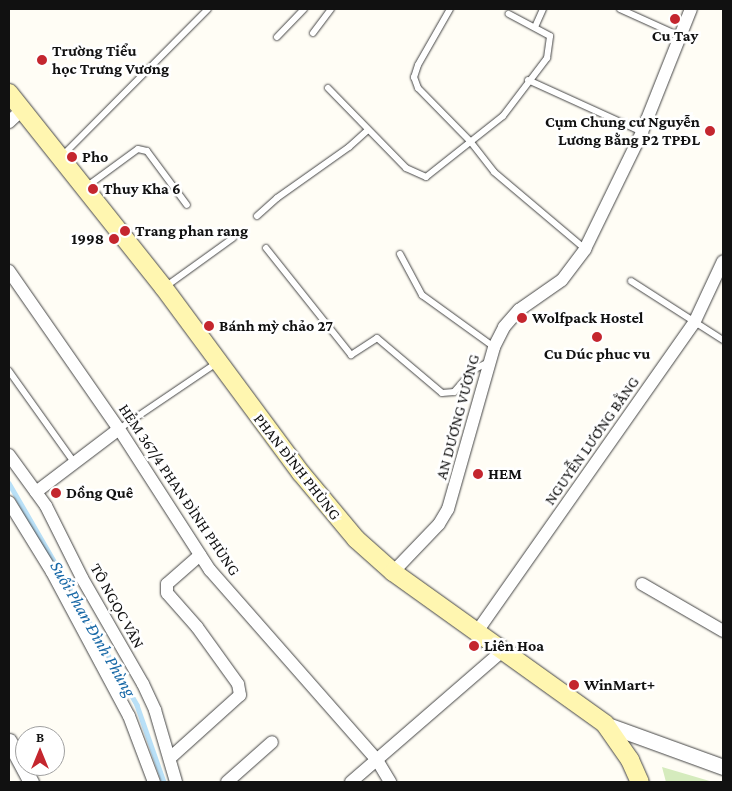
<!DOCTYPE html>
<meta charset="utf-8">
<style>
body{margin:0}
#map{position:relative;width:732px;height:791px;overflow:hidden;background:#fffdf5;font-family:"Crimson Pro",serif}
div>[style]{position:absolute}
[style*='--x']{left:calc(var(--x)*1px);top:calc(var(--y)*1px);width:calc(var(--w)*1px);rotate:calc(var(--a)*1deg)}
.green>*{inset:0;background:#d5ebbd}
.stream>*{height:4.5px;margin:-2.25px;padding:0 2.25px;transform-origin:2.25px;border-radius:2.25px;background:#b9e0f7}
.roads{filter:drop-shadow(0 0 1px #444) drop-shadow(0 0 1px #444)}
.service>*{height:6px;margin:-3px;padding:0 3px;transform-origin:3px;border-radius:3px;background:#fff}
.minor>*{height:12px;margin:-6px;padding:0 6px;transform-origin:6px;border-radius:6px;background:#fff}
.tertiary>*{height:15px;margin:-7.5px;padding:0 7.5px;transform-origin:7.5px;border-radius:7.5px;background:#fff}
.secondary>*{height:18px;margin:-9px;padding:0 9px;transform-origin:9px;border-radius:9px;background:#fff6b0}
.dots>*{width:14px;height:14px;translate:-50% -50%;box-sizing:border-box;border:2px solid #fff;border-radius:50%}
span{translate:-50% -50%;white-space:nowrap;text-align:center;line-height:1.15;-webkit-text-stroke:5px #fff;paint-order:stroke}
.poi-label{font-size:16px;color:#111;font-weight:700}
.left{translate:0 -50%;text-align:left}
.right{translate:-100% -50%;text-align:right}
.street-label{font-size:16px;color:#111}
.water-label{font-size:18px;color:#1768a6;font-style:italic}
.frame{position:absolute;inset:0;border:10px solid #111;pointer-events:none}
.north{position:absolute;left:15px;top:726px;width:50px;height:50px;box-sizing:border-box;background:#fff;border:1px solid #a0a0a0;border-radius:50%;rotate:0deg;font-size:14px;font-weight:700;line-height:20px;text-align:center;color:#111}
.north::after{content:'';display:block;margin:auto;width:18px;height:22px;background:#c4262e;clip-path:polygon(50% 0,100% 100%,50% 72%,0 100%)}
</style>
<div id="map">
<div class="green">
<div style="clip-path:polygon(662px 767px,713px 782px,666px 782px)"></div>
</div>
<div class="stream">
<div style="--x:9;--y:483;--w:256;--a:60"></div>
<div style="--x:137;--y:705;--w:82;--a:70.7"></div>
</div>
<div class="roads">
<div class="service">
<div style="--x:450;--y:9;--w:64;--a:119.7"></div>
<div style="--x:418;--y:65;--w:13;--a:108"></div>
<div style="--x:414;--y:77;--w:12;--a:70"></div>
<div style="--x:418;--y:88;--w:74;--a:45.5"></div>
<div style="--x:470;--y:141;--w:39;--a:52"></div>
<div style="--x:494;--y:172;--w:119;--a:40.2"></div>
<div style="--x:620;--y:9;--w:68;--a:24.3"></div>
<div style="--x:535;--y:27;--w:20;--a:-66"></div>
<div style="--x:313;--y:33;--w:30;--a:-53"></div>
<div style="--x:277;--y:37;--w:39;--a:-46"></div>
<div style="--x:528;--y:80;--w:125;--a:24.5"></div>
<div style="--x:328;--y:88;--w:112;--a:45.7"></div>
<div style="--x:406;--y:168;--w:22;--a:24"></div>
<div style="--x:426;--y:177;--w:98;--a:-38.4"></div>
<div style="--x:503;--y:116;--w:73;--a:-52.8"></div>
<div style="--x:547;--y:58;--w:22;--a:-82"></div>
<div style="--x:550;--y:36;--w:47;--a:-151.8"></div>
<div style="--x:62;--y:156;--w:207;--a:-45.2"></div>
<div style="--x:86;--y:187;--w:64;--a:-36.2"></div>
<div style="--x:138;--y:149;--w:9;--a:13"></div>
<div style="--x:147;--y:151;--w:67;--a:53.5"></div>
<div style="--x:257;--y:216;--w:27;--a:-42"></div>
<div style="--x:277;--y:198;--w:88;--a:-35.3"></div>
<div style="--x:349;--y:147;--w:25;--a:-42"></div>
<div style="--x:266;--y:248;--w:137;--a:51.5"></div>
<div style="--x:351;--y:355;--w:31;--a:-33"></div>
<div style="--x:377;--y:338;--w:85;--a:40.2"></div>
<div style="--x:442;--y:393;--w:12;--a:-5"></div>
<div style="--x:454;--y:392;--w:29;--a:-49"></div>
<div style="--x:473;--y:370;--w:18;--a:-27"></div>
<div style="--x:400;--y:254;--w:47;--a:61.8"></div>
<div style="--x:422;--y:295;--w:89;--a:35.8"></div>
<div style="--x:631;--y:281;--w:109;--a:32.7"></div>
<div style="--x:165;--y:287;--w:84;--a:-35.8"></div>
<div style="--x:9;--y:371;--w:112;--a:54.5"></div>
<div style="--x:119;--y:429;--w:120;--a:-34.1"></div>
</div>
<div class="minor">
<div style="--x:9;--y:122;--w:18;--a:-43"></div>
<div style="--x:9;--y:271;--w:193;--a:55.2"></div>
<div style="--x:119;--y:429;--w:168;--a:57.2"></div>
<div style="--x:210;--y:570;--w:253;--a:48.7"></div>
<div style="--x:377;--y:760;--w:26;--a:59"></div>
<div style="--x:9;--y:455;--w:63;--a:54"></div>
<div style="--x:46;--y:506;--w:80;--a:63.4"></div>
<div style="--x:82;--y:578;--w:122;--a:60.1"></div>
<div style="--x:143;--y:684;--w:29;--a:65"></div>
<div style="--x:155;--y:710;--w:75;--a:73.7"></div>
<div style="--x:36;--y:492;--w:104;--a:-37.2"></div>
<div style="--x:9;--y:502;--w:82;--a:58.4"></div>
<div style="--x:52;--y:572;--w:163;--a:61.9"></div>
<div style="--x:129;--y:716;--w:71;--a:69.3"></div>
<div style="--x:393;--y:572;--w:66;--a:-46.2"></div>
<div style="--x:439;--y:524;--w:17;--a:-59"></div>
<div style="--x:448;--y:509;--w:168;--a:-74.1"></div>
<div style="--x:494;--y:347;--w:22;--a:-63"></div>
<div style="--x:504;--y:327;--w:23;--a:-49"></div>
<div style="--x:519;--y:310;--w:52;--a:-34.9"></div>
<div style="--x:562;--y:280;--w:39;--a:-53"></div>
<div style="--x:585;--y:249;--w:130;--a:-64"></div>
<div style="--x:642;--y:132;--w:132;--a:-68.3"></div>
<div style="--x:642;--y:584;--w:94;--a:30.1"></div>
<div style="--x:476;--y:633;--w:379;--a:-54.9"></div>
<div style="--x:694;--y:323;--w:68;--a:-64.9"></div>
<div style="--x:170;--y:758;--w:94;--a:-42"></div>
<div style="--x:240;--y:695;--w:11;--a:-100"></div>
<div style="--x:238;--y:684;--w:70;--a:-125.7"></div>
<div style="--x:197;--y:627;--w:45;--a:-131.4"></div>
<div style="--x:167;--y:593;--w:9;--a:-90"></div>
<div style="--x:167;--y:584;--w:44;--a:-41.3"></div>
<div style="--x:227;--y:782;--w:60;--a:-41.6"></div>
<div style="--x:351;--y:782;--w:198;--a:-40.9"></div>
</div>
<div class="tertiary">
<div style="--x:605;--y:724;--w:126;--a:20"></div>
<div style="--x:9;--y:741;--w:47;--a:61.8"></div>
</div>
<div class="secondary">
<div style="--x:9;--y:93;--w:249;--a:51.5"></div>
<div style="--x:164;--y:288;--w:230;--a:53.5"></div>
<div style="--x:301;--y:473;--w:86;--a:50.2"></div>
<div style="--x:356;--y:539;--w:50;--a:41.7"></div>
<div style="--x:393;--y:572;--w:261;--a:35.6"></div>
<div style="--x:605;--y:724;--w:44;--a:55.2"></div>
<div style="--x:630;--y:760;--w:24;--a:66"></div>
</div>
</div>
<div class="dots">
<div style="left:675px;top:19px;background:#c4262e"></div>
<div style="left:42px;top:60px;background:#c4262e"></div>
<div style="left:710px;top:131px;background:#c4262e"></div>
<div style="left:72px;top:157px;background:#c4262e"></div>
<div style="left:93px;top:189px;background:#c4262e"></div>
<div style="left:125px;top:231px;background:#c4262e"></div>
<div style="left:114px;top:239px;background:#c4262e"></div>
<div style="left:522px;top:318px;background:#c4262e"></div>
<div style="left:209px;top:326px;background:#c4262e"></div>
<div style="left:597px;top:337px;background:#c4262e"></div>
<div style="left:478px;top:474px;background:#c4262e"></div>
<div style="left:56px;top:493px;background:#c4262e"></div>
<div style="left:474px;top:646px;background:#c4262e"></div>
<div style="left:574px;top:685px;background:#c4262e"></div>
</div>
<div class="poi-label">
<span style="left:675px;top:36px">Cu Tay</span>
<span class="left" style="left:52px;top:60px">Trường Tiểu<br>học Trưng Vương</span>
<span class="right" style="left:700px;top:131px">Cụm Chung cư Nguyễn<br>Lương Bằng P2 TPĐL</span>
<span class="left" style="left:82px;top:157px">Pho</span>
<span class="left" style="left:103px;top:189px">Thuy Kha 6</span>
<span class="left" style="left:135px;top:231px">Trang phan rang</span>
<span class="right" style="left:104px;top:239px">1998</span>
<span class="left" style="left:532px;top:318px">Wolfpack Hostel</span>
<span class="left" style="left:219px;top:326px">Bánh mỳ chảo 27</span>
<span style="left:597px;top:354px">Cu Dúc phuc vu</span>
<span class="left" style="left:488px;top:474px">HEM</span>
<span class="left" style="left:66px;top:493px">Dồng Quê</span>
<span class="left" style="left:484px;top:646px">Liên Hoa</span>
<span class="left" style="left:584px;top:685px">WinMart+</span>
</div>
<div class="street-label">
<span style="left:458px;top:417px;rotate:-75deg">AN DƯƠNG VƯƠNG</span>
<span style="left:592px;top:441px;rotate:-55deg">NGUYỄN LƯƠNG BẰNG</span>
<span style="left:297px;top:467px;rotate:52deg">PHAN ĐÌNH PHÙNG</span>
<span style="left:179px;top:490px;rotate:56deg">HẺM 367/4 PHAN ĐÌNH PHÙNG</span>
<span style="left:117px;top:606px;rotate:61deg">TÔ NGỌC VÂN</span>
</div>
<div class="water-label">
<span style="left:93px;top:629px;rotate:60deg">Suối Phan Đình Phùng</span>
</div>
<div class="frame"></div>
<div class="north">B</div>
</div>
